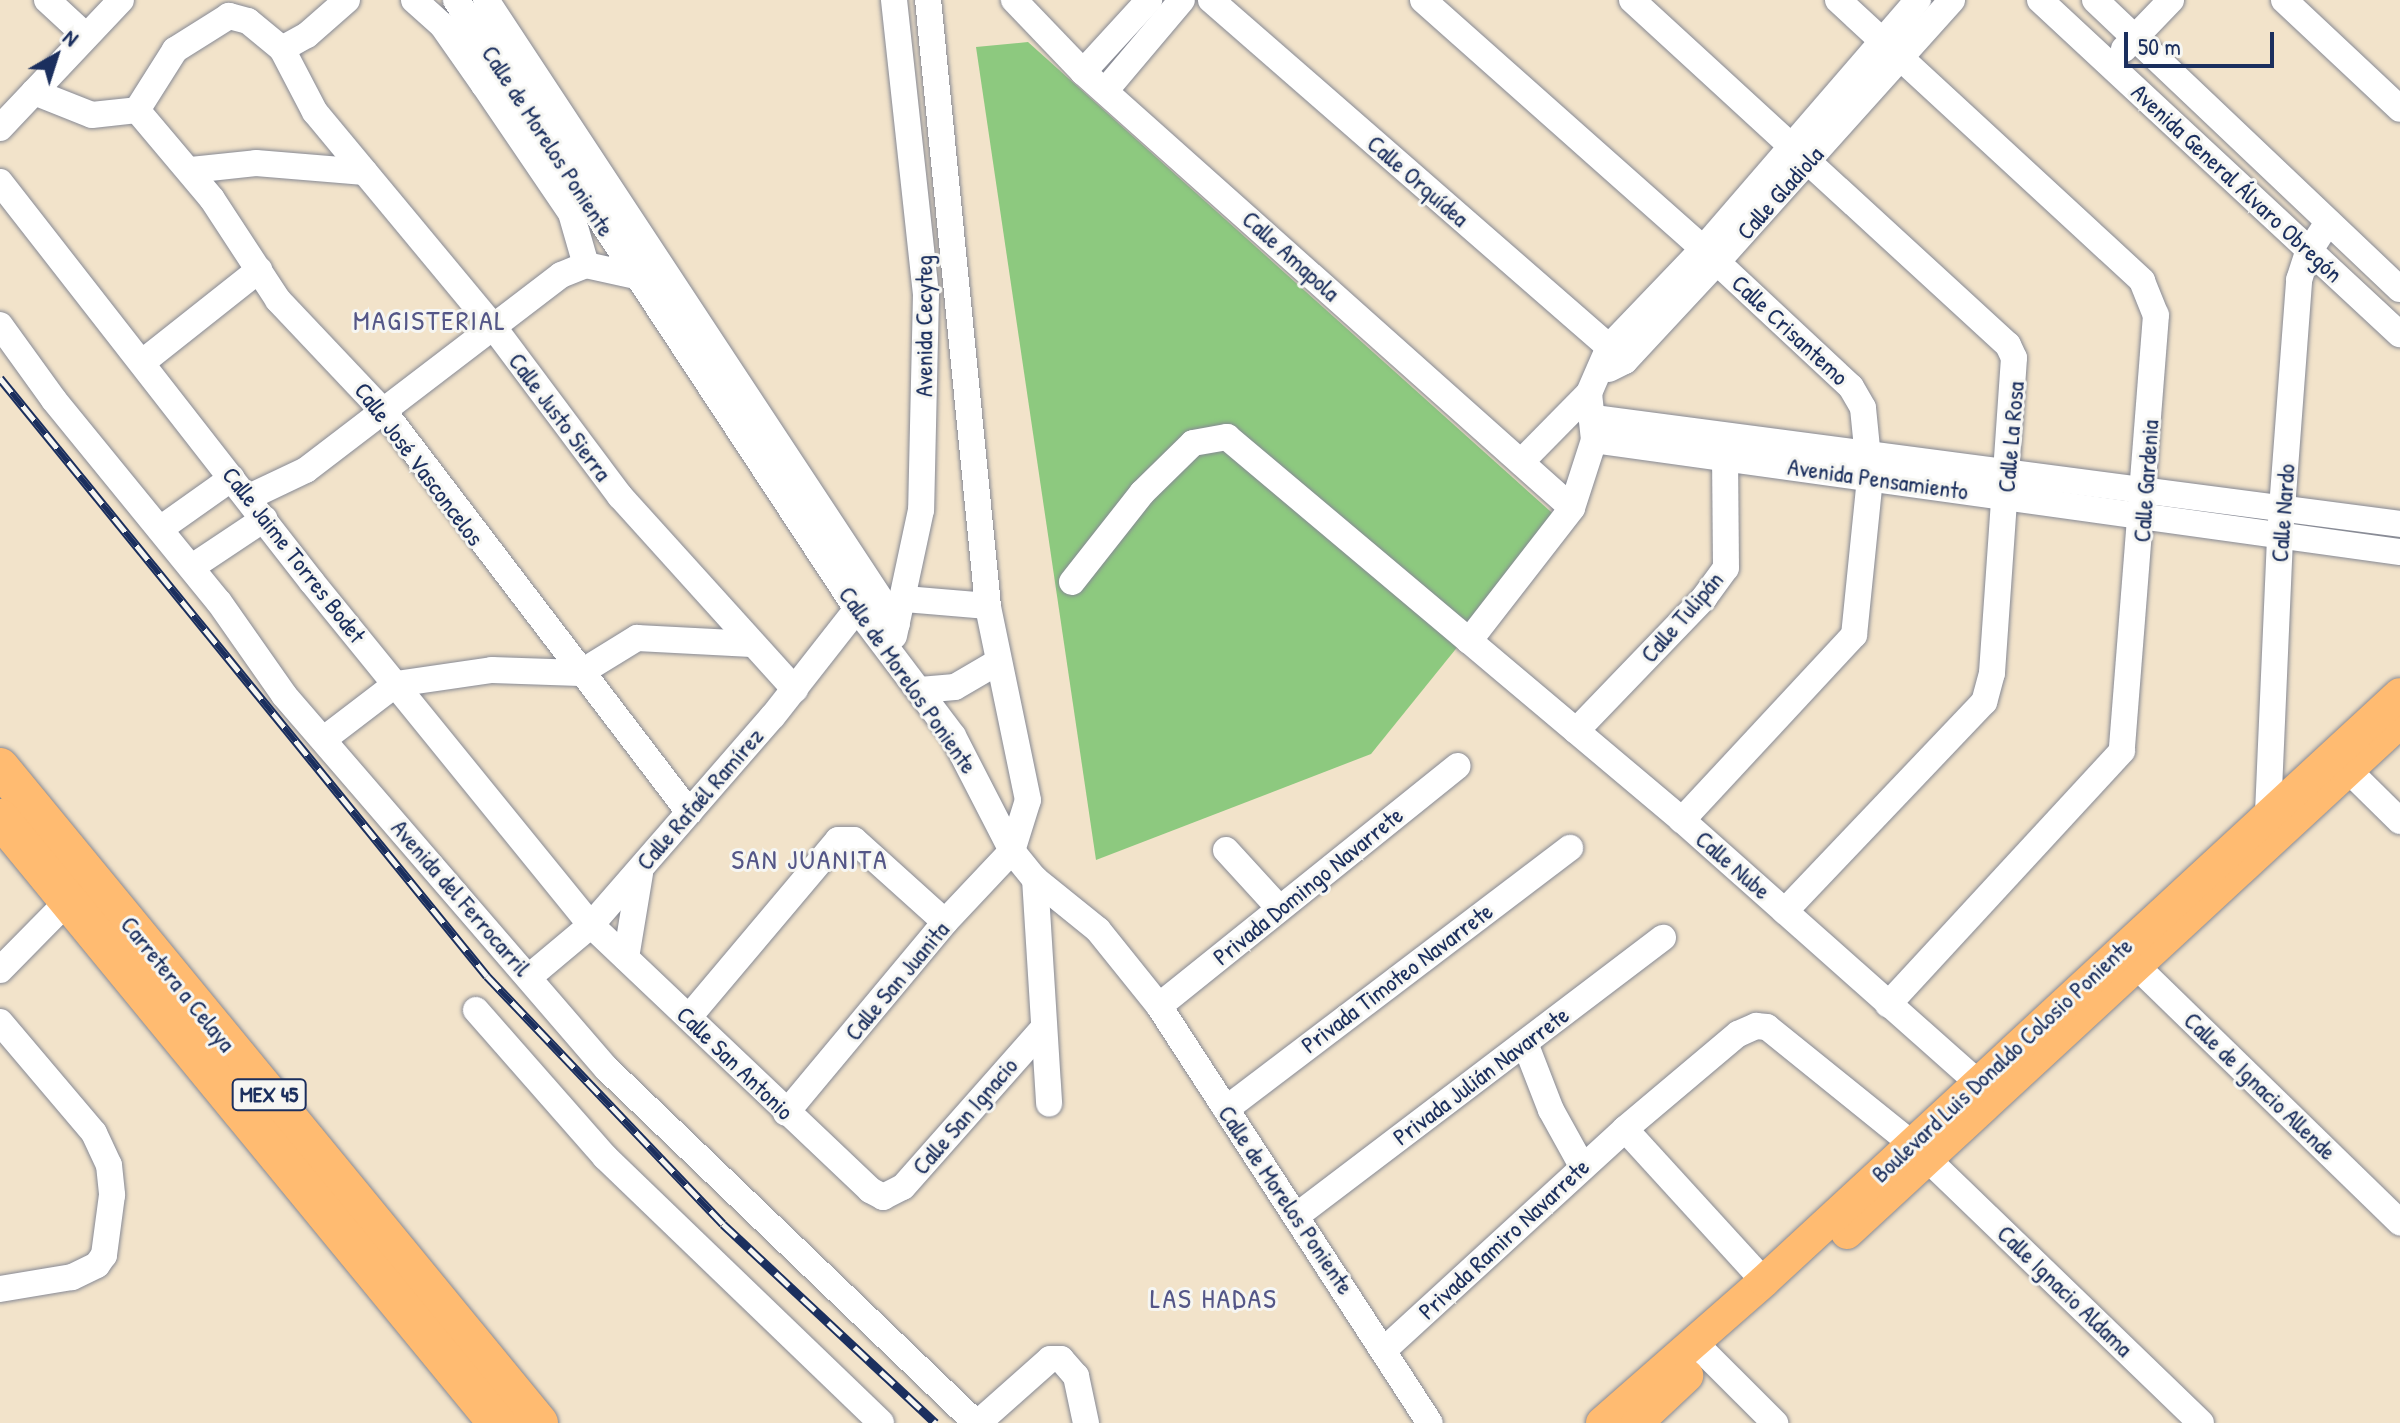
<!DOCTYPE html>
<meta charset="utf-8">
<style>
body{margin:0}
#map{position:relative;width:2400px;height:1423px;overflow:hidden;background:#f2e3ca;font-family:"Patrick Hand",sans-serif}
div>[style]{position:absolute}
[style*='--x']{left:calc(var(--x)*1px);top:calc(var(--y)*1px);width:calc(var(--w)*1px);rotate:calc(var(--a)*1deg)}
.green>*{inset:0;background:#8dc97f}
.roads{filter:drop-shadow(0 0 2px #868994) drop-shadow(0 0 2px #868994)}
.minor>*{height:26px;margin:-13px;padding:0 13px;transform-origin:13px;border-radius:13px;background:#fff}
.major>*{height:32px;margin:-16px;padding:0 16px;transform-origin:16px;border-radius:16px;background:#ffbb71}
.highway>*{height:38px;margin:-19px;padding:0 19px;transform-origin:19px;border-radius:19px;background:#ffbb71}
.rail>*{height:9px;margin-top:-4.5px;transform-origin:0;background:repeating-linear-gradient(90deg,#f6f6f2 0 18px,#1b2f5e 0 36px);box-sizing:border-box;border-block:2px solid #1b2f5e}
span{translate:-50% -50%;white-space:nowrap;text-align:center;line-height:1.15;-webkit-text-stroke:6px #f6f6f2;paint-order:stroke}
.shield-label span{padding:2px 6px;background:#f6f6f2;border:2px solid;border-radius:6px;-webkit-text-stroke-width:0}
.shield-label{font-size:22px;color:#1b2f5e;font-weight:700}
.street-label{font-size:24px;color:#1b2f5e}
.quarter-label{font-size:28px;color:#545687;letter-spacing:2px}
.north{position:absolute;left:16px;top:16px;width:80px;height:80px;-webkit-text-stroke:6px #f6f6f2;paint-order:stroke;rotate:39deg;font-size:22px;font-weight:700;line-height:32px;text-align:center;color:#1b2f5e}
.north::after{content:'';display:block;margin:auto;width:28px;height:36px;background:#1b2f5e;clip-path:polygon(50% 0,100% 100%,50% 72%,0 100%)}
.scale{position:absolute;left:2124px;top:32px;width:150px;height:36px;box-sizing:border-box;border:4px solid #1b2f5e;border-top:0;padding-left:10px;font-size:24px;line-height:28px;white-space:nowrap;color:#1b2f5e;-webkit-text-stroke:6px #f6f6f2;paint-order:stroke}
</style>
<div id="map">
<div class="green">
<div style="clip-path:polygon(1028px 42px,1560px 520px,1371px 754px,1096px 860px,976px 47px)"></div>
</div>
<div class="roads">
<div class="minor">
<div style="--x:47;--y:0;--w:53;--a:42.7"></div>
<div style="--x:347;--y:0;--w:53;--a:138.8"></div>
<div style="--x:307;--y:35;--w:29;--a:151"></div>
<div style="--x:282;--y:49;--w:71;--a:62.4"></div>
<div style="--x:315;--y:112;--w:277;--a:50.3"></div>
<div style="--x:492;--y:325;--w:214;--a:53.2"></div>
<div style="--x:620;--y:496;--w:261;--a:47.9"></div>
<div style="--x:414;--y:0;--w:38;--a:42"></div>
<div style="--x:442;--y:25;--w:73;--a:55"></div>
<div style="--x:484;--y:85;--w:16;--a:-30"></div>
<div style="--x:456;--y:0;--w:729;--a:56.64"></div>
<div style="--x:857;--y:609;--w:159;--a:52.9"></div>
<div style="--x:953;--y:736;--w:129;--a:62.8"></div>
<div style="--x:1012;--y:851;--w:36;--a:51"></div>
<div style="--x:1035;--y:879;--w:81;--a:39"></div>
<div style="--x:1098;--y:930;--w:97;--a:51.2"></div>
<div style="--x:1159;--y:1006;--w:497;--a:57"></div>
<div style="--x:486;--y:0;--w:747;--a:56.63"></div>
<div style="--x:894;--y:0;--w:296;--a:83.8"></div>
<div style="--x:926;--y:294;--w:216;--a:91.3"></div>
<div style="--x:921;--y:510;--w:129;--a:102.1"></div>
<div style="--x:1014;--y:0;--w:100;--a:46.2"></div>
<div style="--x:1083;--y:72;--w:655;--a:41.72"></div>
<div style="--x:1211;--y:0;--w:549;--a:41.09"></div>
<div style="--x:1423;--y:0;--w:375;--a:41.6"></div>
<div style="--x:1703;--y:249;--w:202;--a:43"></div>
<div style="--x:1851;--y:387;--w:24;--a:60"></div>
<div style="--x:1863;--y:408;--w:70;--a:84.3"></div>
<div style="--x:1870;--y:478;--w:158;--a:95.8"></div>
<div style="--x:1854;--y:635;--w:253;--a:132.9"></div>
<div style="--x:1632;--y:0;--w:510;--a:42.54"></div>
<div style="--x:2008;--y:345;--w:14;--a:65"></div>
<div style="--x:2014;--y:358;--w:316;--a:94"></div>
<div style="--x:1992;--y:673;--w:30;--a:105"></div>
<div style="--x:1984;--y:702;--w:289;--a:133.6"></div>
<div style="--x:1838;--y:0;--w:414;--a:42.7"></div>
<div style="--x:2142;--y:281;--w:37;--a:68"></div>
<div style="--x:2156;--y:315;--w:437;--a:94.5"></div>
<div style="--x:2122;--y:751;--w:345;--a:132.7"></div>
<div style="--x:2040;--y:0;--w:491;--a:42.9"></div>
<div style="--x:2095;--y:0;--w:420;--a:43.5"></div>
<div style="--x:2284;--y:0;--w:159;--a:43.2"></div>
<div style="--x:282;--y:49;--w:44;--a:-140.5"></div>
<div style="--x:248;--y:21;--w:20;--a:-165"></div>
<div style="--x:229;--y:16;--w:64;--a:147.8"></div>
<div style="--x:175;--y:50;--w:71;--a:122.3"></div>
<div style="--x:137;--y:110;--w:116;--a:49.9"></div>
<div style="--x:212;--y:199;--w:121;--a:56.8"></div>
<div style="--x:278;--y:300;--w:156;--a:46.6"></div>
<div style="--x:385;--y:413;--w:502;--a:52.7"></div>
<div style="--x:2124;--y:49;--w:68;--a:-46.2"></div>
<div style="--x:1083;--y:72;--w:98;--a:-47.5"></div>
<div style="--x:484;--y:85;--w:155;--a:55.8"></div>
<div style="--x:571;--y:213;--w:54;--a:73.9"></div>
<div style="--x:1105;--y:91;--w:119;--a:-49.8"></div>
<div style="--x:34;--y:92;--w:62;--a:21.6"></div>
<div style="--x:92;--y:115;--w:45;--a:-6.3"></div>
<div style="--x:0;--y:128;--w:176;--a:-46.6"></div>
<div style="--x:191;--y:170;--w:65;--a:-6.1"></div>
<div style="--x:256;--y:163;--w:109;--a:4.7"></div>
<div style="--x:0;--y:182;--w:507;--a:52.05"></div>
<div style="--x:312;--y:582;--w:442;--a:50.9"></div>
<div style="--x:591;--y:925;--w:385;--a:43.5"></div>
<div style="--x:870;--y:1190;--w:15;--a:28"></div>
<div style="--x:883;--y:1197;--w:22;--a:-27"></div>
<div style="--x:903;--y:1187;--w:211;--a:-48.5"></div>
<div style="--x:0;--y:325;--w:92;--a:54.2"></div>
<div style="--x:54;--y:400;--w:261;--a:50.8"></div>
<div style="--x:219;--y:602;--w:113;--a:55"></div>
<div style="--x:284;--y:695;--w:494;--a:49.2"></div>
<div style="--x:607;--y:1069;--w:511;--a:43.81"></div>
<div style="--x:144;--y:361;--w:147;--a:-38.4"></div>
<div style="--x:1609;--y:369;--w:18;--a:-27"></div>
<div style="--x:1625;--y:361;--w:135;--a:-47.1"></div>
<div style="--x:1717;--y:262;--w:352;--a:-48.1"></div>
<div style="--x:1594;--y:418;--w:813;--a:7.49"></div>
<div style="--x:1594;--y:440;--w:814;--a:7.91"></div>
<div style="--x:1521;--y:462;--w:97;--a:-45.4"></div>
<div style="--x:247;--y:498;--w:65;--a:-25.4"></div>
<div style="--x:306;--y:470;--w:321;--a:-37.4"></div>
<div style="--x:561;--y:275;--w:27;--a:-22"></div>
<div style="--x:586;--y:265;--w:51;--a:12.4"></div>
<div style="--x:160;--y:529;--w:88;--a:-35.3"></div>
<div style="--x:192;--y:567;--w:87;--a:-33.7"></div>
<div style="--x:1072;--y:582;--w:113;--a:-51.8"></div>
<div style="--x:1142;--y:493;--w:71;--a:-44.4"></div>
<div style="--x:1193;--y:443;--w:35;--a:-10"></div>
<div style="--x:1227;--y:437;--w:595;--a:40.09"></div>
<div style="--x:1682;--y:820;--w:413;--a:41.6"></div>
<div style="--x:905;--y:599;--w:83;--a:4.8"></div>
<div style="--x:1469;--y:641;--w:168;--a:-52.2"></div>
<div style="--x:1572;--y:508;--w:71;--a:-72.1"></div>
<div style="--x:1594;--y:440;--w:47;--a:-96.1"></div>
<div style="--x:1589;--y:393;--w:50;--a:-66.5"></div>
<div style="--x:1609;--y:347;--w:136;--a:-46.2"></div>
<div style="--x:1703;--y:249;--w:329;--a:-49.2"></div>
<div style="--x:920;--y:690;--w:35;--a:-5"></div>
<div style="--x:955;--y:687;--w:50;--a:-30.2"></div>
<div style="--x:1576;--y:731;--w:185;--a:-46.1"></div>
<div style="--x:1704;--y:598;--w:37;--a:-54"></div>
<div style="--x:1726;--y:568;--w:125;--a:-90.5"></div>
<div style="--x:324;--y:739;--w:91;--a:-37.4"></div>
<div style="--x:396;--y:684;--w:97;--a:-8.3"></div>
<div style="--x:492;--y:670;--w:88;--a:2"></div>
<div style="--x:580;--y:673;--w:67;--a:-31.6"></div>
<div style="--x:637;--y:638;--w:115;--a:3"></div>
<div style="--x:2335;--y:757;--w:91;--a:44.6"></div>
<div style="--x:2268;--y:813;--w:278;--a:-87.5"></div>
<div style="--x:2280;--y:535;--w:256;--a:-85.7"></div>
<div style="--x:2299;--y:280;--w:28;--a:-72"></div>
<div style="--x:2308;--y:253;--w:37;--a:-57"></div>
<div style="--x:1226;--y:850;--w:79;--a:47.6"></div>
<div style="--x:1035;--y:879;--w:225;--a:86.4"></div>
<div style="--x:2124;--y:954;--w:385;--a:44.2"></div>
<div style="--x:626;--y:958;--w:86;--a:-80.6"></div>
<div style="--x:0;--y:970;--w:97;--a:-45.4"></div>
<div style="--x:529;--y:977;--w:81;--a:-40"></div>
<div style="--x:591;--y:925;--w:277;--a:-49"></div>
<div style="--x:773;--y:716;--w:136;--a:-51.9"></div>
<div style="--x:1159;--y:1006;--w:383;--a:-38.8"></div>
<div style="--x:476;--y:1010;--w:196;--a:48.7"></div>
<div style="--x:605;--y:1157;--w:383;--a:43.9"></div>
<div style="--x:689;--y:1017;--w:231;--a:-49.9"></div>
<div style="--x:838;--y:840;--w:16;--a:0"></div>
<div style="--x:854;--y:840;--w:122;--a:42"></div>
<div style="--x:0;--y:1022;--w:145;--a:49.7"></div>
<div style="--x:94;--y:1133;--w:35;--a:65"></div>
<div style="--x:109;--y:1165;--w:30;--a:84"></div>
<div style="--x:112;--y:1195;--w:61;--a:97.6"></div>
<div style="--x:104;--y:1255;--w:12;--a:125"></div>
<div style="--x:97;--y:1265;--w:28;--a:154"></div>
<div style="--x:72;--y:1277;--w:73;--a:170.5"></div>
<div style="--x:1525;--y:1043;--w:72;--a:68.8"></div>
<div style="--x:1551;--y:1110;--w:64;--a:61"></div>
<div style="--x:1226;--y:1109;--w:432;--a:-37.2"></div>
<div style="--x:786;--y:1113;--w:249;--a:-50.2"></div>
<div style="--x:945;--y:922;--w:98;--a:-46.7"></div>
<div style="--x:1012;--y:851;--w:53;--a:-72.6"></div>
<div style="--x:1028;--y:800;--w:198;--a:-101.7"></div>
<div style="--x:988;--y:606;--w:609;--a:-95.65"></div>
<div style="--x:1625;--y:1129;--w:206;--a:47.6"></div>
<div style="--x:1299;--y:1214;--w:457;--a:-37.2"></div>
<div style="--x:1694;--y:1342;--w:115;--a:45"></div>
<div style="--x:1384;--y:1350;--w:327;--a:-42.5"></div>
<div style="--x:1625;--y:1129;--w:148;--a:-40.1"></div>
<div style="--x:1738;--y:1034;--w:20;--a:-24"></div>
<div style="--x:1756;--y:1026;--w:11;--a:5"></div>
<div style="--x:1767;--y:1027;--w:185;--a:38.9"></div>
<div style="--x:1911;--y:1143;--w:403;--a:44"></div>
<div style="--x:978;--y:1423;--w:96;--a:-41.6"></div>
<div style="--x:1050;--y:1359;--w:11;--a:0"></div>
<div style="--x:1061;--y:1359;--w:23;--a:49"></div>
<div style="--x:1076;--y:1376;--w:48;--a:78"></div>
</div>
<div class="major">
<div style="--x:1847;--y:1233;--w:749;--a:-42.73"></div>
<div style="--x:1602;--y:1423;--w:215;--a:-41.2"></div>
<div style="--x:1764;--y:1281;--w:865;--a:-42.71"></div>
<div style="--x:1637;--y:1423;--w:69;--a:-43.2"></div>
</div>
<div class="highway">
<div style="--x:0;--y:767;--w:849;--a:50.59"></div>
<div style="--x:0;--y:818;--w:783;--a:50.6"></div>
</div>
</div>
<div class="rail">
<div style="--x:0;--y:378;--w:771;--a:50.84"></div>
<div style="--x:487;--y:976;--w:342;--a:46.4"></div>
<div style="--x:723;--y:1224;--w:291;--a:43.1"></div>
</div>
<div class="shield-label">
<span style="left:269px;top:1095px">MEX 45</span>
</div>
<div class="street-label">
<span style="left:548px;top:141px;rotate:57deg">Calle de Morelos Poniente</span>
<span style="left:1418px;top:181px;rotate:41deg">Calle Orquídea</span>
<span style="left:2237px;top:183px;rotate:43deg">Avenida General Álvaro Obregón</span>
<span style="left:1780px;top:193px;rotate:-48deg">Calle Gladiola</span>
<span style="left:1291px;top:256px;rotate:42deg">Calle Amapola</span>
<span style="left:924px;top:326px;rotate:-90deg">Avenida Cecyteg</span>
<span style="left:1790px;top:330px;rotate:43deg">Calle Crisantemo</span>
<span style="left:560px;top:417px;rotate:53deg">Calle Justo Sierra</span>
<span style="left:2011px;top:437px;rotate:-85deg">Calle La Rosa</span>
<span style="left:419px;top:464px;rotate:53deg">Calle José Vasconcelos</span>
<span style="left:1878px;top:479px;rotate:8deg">Avenida Pensamiento</span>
<span style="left:2146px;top:481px;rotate:-86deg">Calle Gardenia</span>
<span style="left:2283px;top:513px;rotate:-86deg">Calle Nardo</span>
<span style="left:294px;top:555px;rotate:52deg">Calle Jaime Torres Bodet</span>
<span style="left:1682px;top:617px;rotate:-49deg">Calle Tulipán</span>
<span style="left:908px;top:680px;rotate:55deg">Calle de Morelos Poniente</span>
<span style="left:700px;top:799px;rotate:-49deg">Calle Rafaél Ramírez</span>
<span style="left:1733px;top:865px;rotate:41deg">Calle Nube</span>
<span style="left:1308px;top:886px;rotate:-39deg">Privada Domingo Navarrete</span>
<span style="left:461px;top:898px;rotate:49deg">Avenida del Ferrocarril</span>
<span style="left:1397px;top:978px;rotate:-37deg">Privada Timoteo Navarrete</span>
<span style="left:897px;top:981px;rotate:-50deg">Calle San Juanita</span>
<span style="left:178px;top:984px;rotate:51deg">Carretera a Celaya</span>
<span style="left:2002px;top:1060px;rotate:-43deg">Boulevard Luis Donaldo Colosio Poniente</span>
<span style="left:735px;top:1063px;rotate:44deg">Calle San Antonio</span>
<span style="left:1481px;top:1076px;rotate:-37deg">Privada Julián Navarrete</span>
<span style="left:2260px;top:1086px;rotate:44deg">Calle de Ignacio Allende</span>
<span style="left:965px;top:1116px;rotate:-49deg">Calle San Ignacio</span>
<span style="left:1286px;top:1200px;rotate:56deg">Calle de Morelos Poniente</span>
<span style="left:1504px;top:1239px;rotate:-43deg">Privada Ramiro Navarrete</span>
<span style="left:2065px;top:1291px;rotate:44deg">Calle Ignacio Aldama</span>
</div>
<div class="quarter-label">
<span style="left:430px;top:320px">MAGISTERIAL</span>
<span style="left:810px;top:859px">SAN JUANITA</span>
<span style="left:1214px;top:1298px">LAS HADAS</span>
</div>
<div class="north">N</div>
<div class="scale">50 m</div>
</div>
